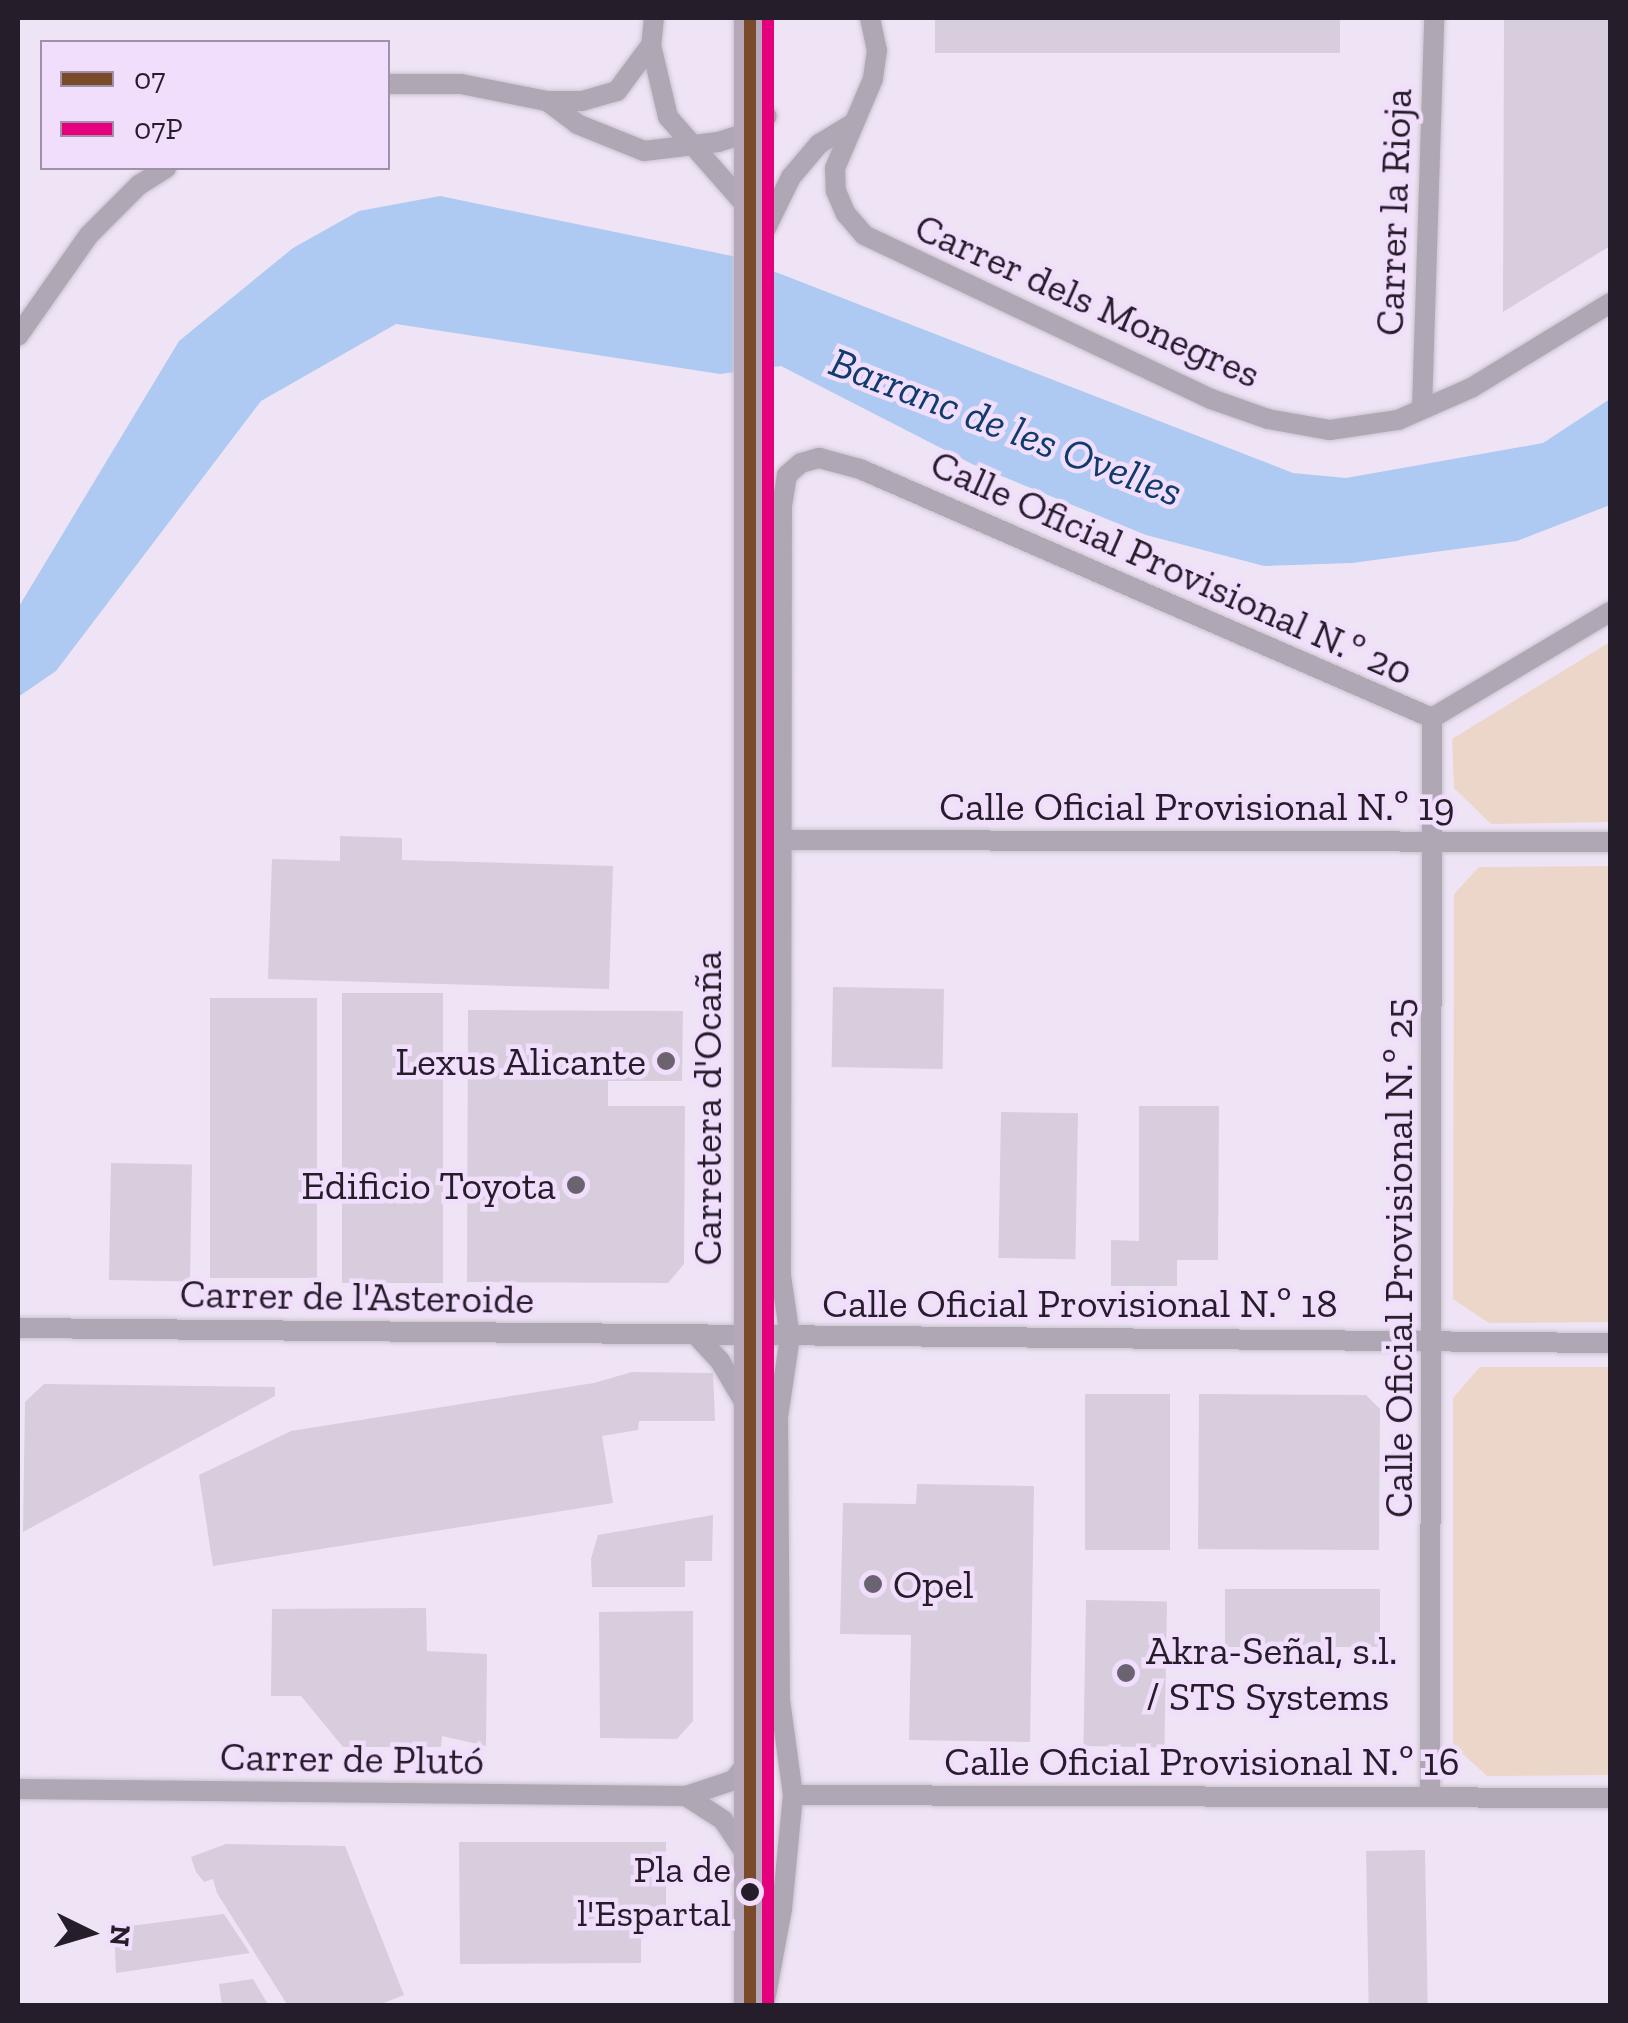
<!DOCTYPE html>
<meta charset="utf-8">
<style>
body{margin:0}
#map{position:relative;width:1628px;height:2023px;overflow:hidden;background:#efe4f5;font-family:"Zilla Slab",serif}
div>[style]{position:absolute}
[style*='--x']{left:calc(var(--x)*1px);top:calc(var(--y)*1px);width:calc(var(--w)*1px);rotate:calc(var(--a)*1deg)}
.green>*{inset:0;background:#ecd6c9}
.water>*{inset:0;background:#aec9f2}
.building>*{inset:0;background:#d7cddc;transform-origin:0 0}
.roads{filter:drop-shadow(0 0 2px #cac2cf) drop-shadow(0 0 2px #cac2cf)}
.minor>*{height:20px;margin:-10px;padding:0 10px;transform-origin:10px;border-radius:10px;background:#b0a7b5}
.primary>*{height:32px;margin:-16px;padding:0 16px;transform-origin:16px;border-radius:16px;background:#b4a8ba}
.bus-1>*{height:12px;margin:-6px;padding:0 6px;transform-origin:6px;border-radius:6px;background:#7a4b2a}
.bus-2>*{height:12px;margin:-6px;padding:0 6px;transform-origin:6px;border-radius:6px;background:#e5007d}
.dots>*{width:28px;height:28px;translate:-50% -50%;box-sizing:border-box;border:5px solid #f1ddfc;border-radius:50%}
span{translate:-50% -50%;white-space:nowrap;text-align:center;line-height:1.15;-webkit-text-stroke:9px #f1ddfc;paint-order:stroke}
.bus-label{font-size:38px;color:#261d2a}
.right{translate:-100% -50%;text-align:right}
.street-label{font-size:40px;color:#261d2a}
.poi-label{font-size:40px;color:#261d2a}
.left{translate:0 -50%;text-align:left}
.water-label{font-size:42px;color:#103c6b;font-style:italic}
.frame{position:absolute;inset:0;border:20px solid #261d2a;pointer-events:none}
.legend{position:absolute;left:40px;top:40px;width:350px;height:130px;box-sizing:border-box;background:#f1ddfc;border:2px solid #a090a8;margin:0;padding:12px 18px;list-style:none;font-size:30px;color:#261d2a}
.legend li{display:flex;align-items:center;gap:20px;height:50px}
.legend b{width:50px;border:2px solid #a090a8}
.north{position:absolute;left:40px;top:1883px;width:100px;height:100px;-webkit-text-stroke:8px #f1ddfc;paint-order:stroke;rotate:95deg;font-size:28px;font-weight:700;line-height:40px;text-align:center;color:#261d2a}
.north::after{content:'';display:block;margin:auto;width:35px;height:45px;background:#261d2a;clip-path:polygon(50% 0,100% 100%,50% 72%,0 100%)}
</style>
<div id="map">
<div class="green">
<div style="clip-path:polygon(1610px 642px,1610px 822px,1491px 824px,1454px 788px,1452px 739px)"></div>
<div style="clip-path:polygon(1610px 866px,1610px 1322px,1489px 1323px,1453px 1299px,1454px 894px,1479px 867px)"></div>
<div style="clip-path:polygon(1480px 1367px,1610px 1367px,1610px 1775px,1487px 1776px,1453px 1745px,1453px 1398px)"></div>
</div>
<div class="water">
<div style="clip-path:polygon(440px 196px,737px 257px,1293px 473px,1346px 478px,1543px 443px,1610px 399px,1610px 505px,1517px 541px,1352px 563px,1264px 566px,1146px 535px,972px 464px,781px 366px,720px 374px,396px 324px,261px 401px,56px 671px,18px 697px,18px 608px,179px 341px,293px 248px,359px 211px)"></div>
</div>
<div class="building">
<div style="left:935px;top:18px;width:405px;height:35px"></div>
<div style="clip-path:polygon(1504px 18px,1610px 18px,1610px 246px,1503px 312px)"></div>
<div style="clip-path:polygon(340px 836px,402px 838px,402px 860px,613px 866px,609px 989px,268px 979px,272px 859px,340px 861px)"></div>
<div style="left:833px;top:987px;width:111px;height:80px;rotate:1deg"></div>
<div style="left:342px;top:993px;width:101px;height:290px"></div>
<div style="left:210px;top:998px;width:107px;height:280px"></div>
<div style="clip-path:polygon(468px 1010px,683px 1011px,682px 1081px,608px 1081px,608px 1106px,685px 1106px,684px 1264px,668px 1283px,467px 1282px)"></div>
<div style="clip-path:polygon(1139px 1106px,1219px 1106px,1218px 1260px,1177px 1260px,1177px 1286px,1111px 1286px,1111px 1240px,1139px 1241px)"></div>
<div style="left:1001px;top:1112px;width:77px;height:146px;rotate:1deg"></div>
<div style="left:111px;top:1163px;width:81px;height:117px;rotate:1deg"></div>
<div style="clip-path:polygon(632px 1372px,713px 1373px,715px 1421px,639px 1421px,638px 1430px,602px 1436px,613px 1503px,213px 1566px,199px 1475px,291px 1431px,594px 1383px)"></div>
<div style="clip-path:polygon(44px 1384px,275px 1387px,275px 1396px,23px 1532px,25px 1402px)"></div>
<div style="left:1085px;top:1394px;width:85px;height:156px"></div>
<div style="clip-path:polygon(1199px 1394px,1366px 1395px,1380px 1409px,1379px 1550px,1198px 1549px)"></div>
<div style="clip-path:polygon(917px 1484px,1034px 1486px,1030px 1742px,909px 1740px,911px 1635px,840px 1634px,843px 1503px,916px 1504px)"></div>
<div style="clip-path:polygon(713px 1515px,712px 1561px,685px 1561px,685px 1587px,592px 1587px,591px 1559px,598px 1535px)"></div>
<div style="left:1225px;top:1589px;width:155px;height:58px"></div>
<div style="left:1086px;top:1600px;width:81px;height:146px;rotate:1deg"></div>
<div style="clip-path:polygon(426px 1608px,427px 1651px,487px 1654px,486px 1746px,442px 1736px,441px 1747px,343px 1747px,301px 1696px,271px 1696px,272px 1609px)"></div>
<div style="clip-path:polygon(693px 1611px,693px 1721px,677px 1739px,600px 1738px,599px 1612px)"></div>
<div style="clip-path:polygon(459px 1842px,666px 1842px,666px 1914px,641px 1914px,641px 1963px,460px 1964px)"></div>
<div style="clip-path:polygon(226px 1844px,345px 1846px,404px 1995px,376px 2006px,288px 2006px,217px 1893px,213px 1879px,204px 1882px,196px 1872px,191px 1857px)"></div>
<div style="left:1425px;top:1850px;width:156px;height:59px;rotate:89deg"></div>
<div style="clip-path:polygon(224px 1914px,250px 1953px,116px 1973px,114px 1928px)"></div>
<div style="clip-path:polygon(253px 1979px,269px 2006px,222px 2006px,219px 1984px)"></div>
</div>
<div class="roads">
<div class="minor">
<div style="--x:654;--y:18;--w:27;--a:96"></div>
<div style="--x:651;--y:45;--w:74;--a:76.7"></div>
<div style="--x:668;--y:117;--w:123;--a:48.6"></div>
<div style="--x:870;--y:18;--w:33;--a:78"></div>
<div style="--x:877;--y:50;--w:29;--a:98"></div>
<div style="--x:873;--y:79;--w:97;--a:113.1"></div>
<div style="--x:835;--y:168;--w:23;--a:88"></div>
<div style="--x:836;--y:191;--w:25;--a:67"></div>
<div style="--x:846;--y:214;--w:28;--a:49"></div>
<div style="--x:864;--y:235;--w:384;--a:25.3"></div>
<div style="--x:1211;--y:399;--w:60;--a:19.3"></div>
<div style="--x:1268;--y:419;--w:63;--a:10.1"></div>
<div style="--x:1330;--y:430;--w:69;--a:-8.4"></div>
<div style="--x:1398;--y:420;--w:80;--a:-23.7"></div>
<div style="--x:1471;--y:388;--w:163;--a:-31.4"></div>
<div style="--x:388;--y:84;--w:73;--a:0"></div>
<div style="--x:461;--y:84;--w:88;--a:11.2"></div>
<div style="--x:547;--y:101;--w:35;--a:0"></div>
<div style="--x:582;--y:101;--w:36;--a:-16"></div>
<div style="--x:617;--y:91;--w:57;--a:-53.5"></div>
<div style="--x:547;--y:101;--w:38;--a:37"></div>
<div style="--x:577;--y:124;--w:72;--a:21.9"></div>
<div style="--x:644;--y:151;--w:75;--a:-6.9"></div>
<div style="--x:718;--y:142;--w:31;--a:-17"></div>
<div style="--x:748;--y:133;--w:25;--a:-42"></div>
<div style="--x:766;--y:228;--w:57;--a:-63.9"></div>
<div style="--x:791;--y:177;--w:43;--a:-49.7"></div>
<div style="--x:819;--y:144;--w:39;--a:-31"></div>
<div style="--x:18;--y:336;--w:123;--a:-54.9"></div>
<div style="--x:89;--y:235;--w:71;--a:-45"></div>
<div style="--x:139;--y:185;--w:32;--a:-32"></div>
<div style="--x:1422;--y:409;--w:391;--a:-88.2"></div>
<div style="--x:783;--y:840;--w:827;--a:0.14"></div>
<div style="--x:18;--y:1328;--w:1592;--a:0.54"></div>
<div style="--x:695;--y:1334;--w:37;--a:47"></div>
<div style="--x:720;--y:1361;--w:51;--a:59.4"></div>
<div style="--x:18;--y:1789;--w:668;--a:0.6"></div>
<div style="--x:686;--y:1796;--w:51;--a:-18.4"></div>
<div style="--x:734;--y:1780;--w:24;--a:-52"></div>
<div style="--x:793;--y:1795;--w:817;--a:0.21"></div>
<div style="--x:686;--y:1796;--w:44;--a:33"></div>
<div style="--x:723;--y:1820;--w:43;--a:56.3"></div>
<div style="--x:1430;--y:1797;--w:1079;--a:-89.89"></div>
<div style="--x:764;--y:2006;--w:99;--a:-79.5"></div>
<div style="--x:782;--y:1909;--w:115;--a:-84.5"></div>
<div style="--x:793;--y:1795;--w:96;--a:-97.8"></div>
<div style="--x:780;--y:1700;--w:283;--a:-90.4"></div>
<div style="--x:778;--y:1417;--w:81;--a:-81.5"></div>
<div style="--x:790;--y:1337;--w:62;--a:-98.4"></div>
<div style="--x:781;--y:1276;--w:770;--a:-89.93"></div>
<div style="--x:782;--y:506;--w:31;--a:-81"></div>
<div style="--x:787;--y:475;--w:18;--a:-41"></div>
<div style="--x:801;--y:463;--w:19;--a:-16"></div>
<div style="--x:819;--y:458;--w:42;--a:15"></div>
<div style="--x:860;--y:469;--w:624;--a:23.52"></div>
<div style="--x:1432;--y:718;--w:207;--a:-30.8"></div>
</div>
<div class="primary">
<div style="--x:750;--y:2006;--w:1988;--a:-90"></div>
</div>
</div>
<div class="bus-1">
<div style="--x:750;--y:18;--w:1988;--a:90"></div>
</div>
<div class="bus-2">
<div style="--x:768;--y:18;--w:1988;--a:90"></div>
</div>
<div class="dots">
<div style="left:666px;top:1061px;background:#6c6371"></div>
<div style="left:576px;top:1185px;background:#6c6371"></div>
<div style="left:873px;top:1584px;background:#6c6371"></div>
<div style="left:1126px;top:1673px;background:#6c6371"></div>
<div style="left:750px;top:1892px;background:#261d2a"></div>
</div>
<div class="bus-label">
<span class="right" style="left:731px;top:1892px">Pla de<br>l'Espartal</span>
</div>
<div class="street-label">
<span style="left:1393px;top:212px;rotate:-88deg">Carrer la Rioja</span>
<span style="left:1088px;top:300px;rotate:24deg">Carrer dels Monegres</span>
<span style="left:1172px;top:567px;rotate:24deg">Calle Oficial Provisional N.º 20</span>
<span style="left:1197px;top:806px">Calle Oficial Provisional N.º 19</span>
<span style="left:707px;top:1108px;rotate:-90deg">Carretera d'Ocaña</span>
<span style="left:1398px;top:1258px;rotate:-90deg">Calle Oficial Provisional N.º 25</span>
<span style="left:357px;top:1296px;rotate:1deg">Carrer de l'Asteroide</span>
<span style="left:1080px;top:1303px">Calle Oficial Provisional N.º 18</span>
<span style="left:352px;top:1758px;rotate:1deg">Carrer de Plutó</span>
<span style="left:1202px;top:1761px">Calle Oficial Provisional N.º 16</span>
</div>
<div class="poi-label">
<span class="right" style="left:646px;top:1061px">Lexus Alicante</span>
<span class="right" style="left:556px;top:1185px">Edificio Toyota</span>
<span class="left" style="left:893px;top:1584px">Opel</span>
<span class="left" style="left:1146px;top:1673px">Akra-Señal, s.l.<br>/ STS Systems</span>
</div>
<div class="water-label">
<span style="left:1006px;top:427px;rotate:21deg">Barranc de les Ovelles</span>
</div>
<div class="frame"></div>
<ul class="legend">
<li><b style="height:12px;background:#7a4b2a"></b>07</li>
<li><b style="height:12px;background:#e5007d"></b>07P</li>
</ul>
<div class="north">N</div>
</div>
